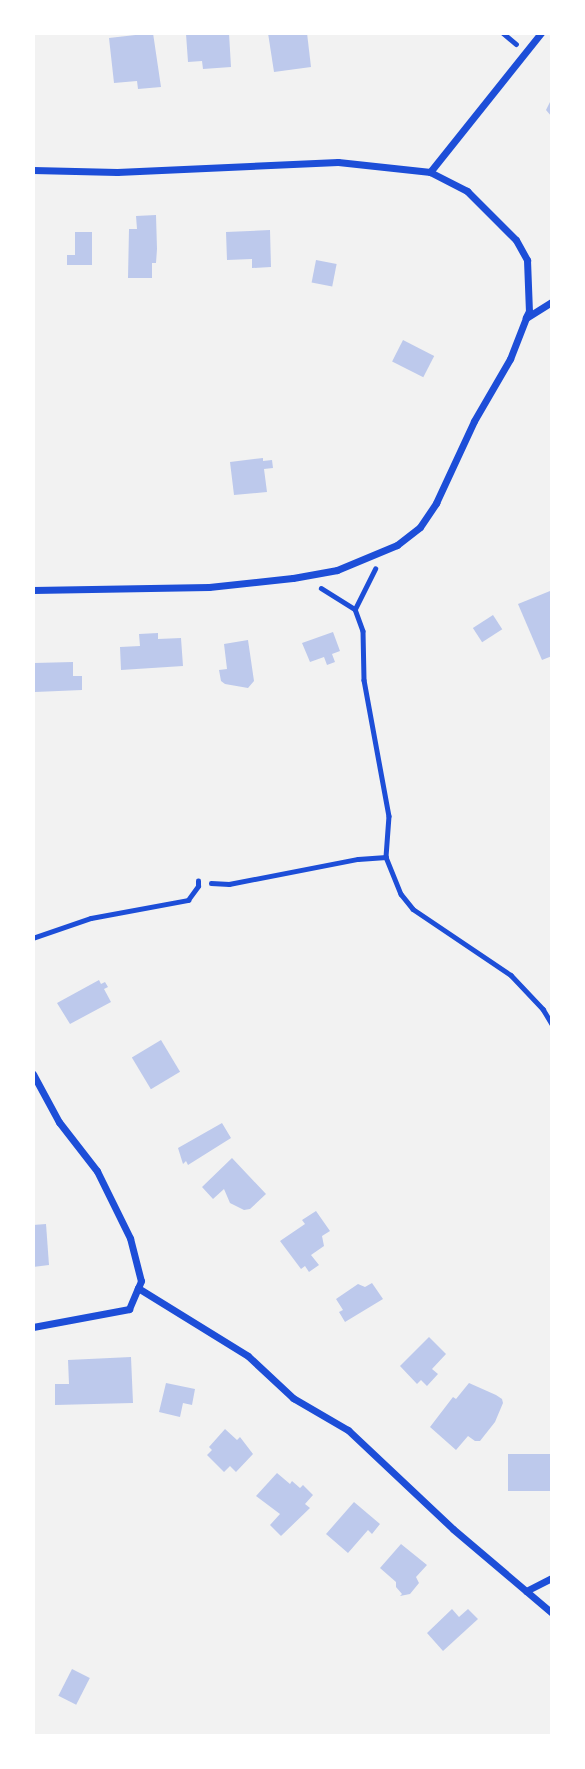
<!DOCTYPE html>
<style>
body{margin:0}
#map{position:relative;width:585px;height:1769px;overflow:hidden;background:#f2f2f2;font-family:"IBM Plex Serif",serif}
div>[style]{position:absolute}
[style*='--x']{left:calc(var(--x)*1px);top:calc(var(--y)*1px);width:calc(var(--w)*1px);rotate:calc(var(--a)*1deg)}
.building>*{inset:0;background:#bdc9ec;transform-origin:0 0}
.path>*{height:4.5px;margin:-2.25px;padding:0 2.25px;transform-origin:2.25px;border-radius:2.25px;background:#1d4ed8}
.service>*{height:4.5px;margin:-2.25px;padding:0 2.25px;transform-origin:2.25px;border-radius:2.25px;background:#1d4ed8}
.minor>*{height:7px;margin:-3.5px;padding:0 3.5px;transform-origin:3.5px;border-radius:3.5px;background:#1d4ed8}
span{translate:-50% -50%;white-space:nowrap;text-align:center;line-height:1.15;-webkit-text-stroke:7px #fff;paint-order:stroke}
.frame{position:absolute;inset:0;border:35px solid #fff;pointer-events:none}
</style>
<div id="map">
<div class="building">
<div style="clip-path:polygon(153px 33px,161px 87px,138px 89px,137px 81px,114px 83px,109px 38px)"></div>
<div style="clip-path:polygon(229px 33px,231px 67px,203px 69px,202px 61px,188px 62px,186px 34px)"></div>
<div style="clip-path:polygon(268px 33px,307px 33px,311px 67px,274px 72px)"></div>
<div style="clip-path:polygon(552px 98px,552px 117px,546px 110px)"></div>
<div style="clip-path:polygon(156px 215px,157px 249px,156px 263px,152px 263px,152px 278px,128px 278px,129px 229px,137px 229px,136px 216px)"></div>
<div style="clip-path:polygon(270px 230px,271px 267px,252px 268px,252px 259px,227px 260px,226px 232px)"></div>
<div style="clip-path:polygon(75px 232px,92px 232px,92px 265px,67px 265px,67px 255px,75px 255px)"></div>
<div style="left:316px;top:260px;width:21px;height:23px;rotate:11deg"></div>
<div style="left:403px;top:340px;width:35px;height:24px;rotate:27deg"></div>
<div style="clip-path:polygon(263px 458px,263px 461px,272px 460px,273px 468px,264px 469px,267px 492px,234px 495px,230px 462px)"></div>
<div style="clip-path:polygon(550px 591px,552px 656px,542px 660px,518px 604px)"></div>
<div style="left:493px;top:615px;width:17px;height:24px;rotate:57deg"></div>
<div style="clip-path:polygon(333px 632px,340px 651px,332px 654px,335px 662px,327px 665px,324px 657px,310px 662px,302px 643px)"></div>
<div style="clip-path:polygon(158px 633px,158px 639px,181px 638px,183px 666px,121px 670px,120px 647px,140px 646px,139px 634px)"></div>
<div style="clip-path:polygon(248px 640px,254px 681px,248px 688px,225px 684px,221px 681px,219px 670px,227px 669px,224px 644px)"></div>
<div style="clip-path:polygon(73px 662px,73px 676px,82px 676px,82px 690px,35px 692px,34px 663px)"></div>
<div style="clip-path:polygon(99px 980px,101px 984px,105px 982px,108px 987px,104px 989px,111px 1002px,70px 1024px,57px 1003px)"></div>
<div style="left:161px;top:1040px;width:37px;height:34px;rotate:59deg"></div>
<div style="clip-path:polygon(222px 1123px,231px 1138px,188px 1165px,186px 1161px,183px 1164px,178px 1148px)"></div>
<div style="clip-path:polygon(232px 1158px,266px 1194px,250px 1209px,244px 1210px,230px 1203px,224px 1189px,213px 1199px,202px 1187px)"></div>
<div style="clip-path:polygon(316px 1211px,330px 1231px,322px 1236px,324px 1246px,311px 1255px,319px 1265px,309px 1272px,305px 1266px,301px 1269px,280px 1241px,305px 1224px,302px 1220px)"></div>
<div style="clip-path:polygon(46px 1224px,49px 1265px,33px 1267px,33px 1225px)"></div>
<div style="clip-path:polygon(372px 1283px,383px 1299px,345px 1322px,339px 1312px,343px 1310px,336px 1299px,358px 1284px,365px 1287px)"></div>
<div style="clip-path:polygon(429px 1337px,446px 1354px,432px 1369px,438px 1374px,427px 1386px,421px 1380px,417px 1384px,400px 1366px)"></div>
<div style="clip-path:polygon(131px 1357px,133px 1403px,55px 1405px,55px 1384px,69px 1384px,68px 1360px)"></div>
<div style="clip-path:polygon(166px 1383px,195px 1389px,192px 1405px,183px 1403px,180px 1417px,159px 1412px)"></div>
<div style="clip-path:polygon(469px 1383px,496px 1395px,502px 1399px,503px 1403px,495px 1422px,480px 1441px,475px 1441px,468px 1436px,456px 1450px,430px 1427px,453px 1397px,456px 1399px)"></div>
<div style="clip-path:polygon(225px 1429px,237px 1440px,240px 1437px,253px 1454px,236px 1472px,230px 1466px,224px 1472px,207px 1455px,212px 1450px,209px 1447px)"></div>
<div style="left:552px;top:1454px;width:37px;height:44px;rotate:90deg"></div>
<div style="clip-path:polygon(277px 1473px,290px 1484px,292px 1481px,300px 1488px,303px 1485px,313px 1495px,305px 1504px,310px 1508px,281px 1536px,270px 1525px,280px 1514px,256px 1496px)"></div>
<div style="clip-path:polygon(354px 1502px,380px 1524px,372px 1534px,368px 1530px,348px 1553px,326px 1534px)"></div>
<div style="clip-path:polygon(401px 1544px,427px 1565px,416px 1577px,419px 1583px,410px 1594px,400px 1596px,402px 1594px,396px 1587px,396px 1582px,380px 1568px)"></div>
<div style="clip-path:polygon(452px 1609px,459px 1617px,468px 1609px,478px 1619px,443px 1651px,427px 1633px)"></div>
<div style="left:72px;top:1669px;width:20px;height:30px;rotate:27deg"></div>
</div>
<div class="path">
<div style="--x:503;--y:33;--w:17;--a:40"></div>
<div style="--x:321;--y:588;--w:40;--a:32"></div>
<div style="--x:355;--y:609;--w:23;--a:70"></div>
<div style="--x:363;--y:631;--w:49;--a:88.8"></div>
<div style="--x:364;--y:680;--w:138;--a:79.6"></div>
<div style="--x:389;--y:816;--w:41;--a:94.2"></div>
<div style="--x:386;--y:857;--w:40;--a:68"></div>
<div style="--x:401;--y:894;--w:19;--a:51"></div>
<div style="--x:413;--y:909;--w:118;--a:34"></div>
<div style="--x:511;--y:975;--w:47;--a:46.7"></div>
<div style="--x:543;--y:1009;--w:17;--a:59"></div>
<div style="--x:355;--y:609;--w:45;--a:-63.4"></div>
<div style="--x:211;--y:883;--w:18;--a:3"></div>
<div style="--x:229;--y:884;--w:131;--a:-11"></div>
<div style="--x:358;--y:859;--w:28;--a:-4"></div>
</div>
<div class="service">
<div style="--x:33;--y:938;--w:61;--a:-19"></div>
<div style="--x:91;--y:918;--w:99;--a:-10.5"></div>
<div style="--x:188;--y:900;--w:17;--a:-54"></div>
<div style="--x:198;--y:886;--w:5;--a:-90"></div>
</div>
<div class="minor">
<div style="--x:33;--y:170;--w:84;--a:1.4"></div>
<div style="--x:117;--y:172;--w:221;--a:-2.6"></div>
<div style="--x:338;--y:162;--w:93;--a:6.2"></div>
<div style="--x:430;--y:172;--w:178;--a:-51.4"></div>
<div style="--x:430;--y:172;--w:42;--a:27.2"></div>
<div style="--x:467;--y:191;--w:69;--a:45"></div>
<div style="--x:516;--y:240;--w:23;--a:61"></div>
<div style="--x:527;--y:260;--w:51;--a:87.8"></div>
<div style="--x:529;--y:311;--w:7;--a:117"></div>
<div style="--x:33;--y:590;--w:176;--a:-1"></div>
<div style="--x:209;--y:587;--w:84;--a:-6.1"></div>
<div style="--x:293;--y:578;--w:45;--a:-10.3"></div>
<div style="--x:337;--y:570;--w:65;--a:-22.6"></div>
<div style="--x:397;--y:545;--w:29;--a:-38"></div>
<div style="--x:420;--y:527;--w:29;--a:-56"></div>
<div style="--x:436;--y:503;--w:90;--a:-65.1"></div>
<div style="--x:474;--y:421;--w:72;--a:-59.9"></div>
<div style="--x:510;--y:359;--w:44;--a:-68.7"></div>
<div style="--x:526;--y:318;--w:31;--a:-32"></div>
<div style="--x:33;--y:1074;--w:55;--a:61.6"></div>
<div style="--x:59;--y:1122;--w:62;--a:52.2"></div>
<div style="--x:97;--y:1171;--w:75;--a:63.8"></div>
<div style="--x:130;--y:1238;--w:44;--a:75.7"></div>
<div style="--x:141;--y:1281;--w:8;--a:113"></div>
<div style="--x:33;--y:1327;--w:98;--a:-10.6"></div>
<div style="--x:129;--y:1309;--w:23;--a:-67"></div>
<div style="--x:138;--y:1288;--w:129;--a:31.7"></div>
<div style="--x:248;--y:1356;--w:62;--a:43"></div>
<div style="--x:293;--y:1398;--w:64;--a:30.2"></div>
<div style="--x:348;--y:1430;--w:144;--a:43.3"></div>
<div style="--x:453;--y:1529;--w:130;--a:40.3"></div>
<div style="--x:526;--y:1591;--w:29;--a:-27"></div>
</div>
<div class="frame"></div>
</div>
